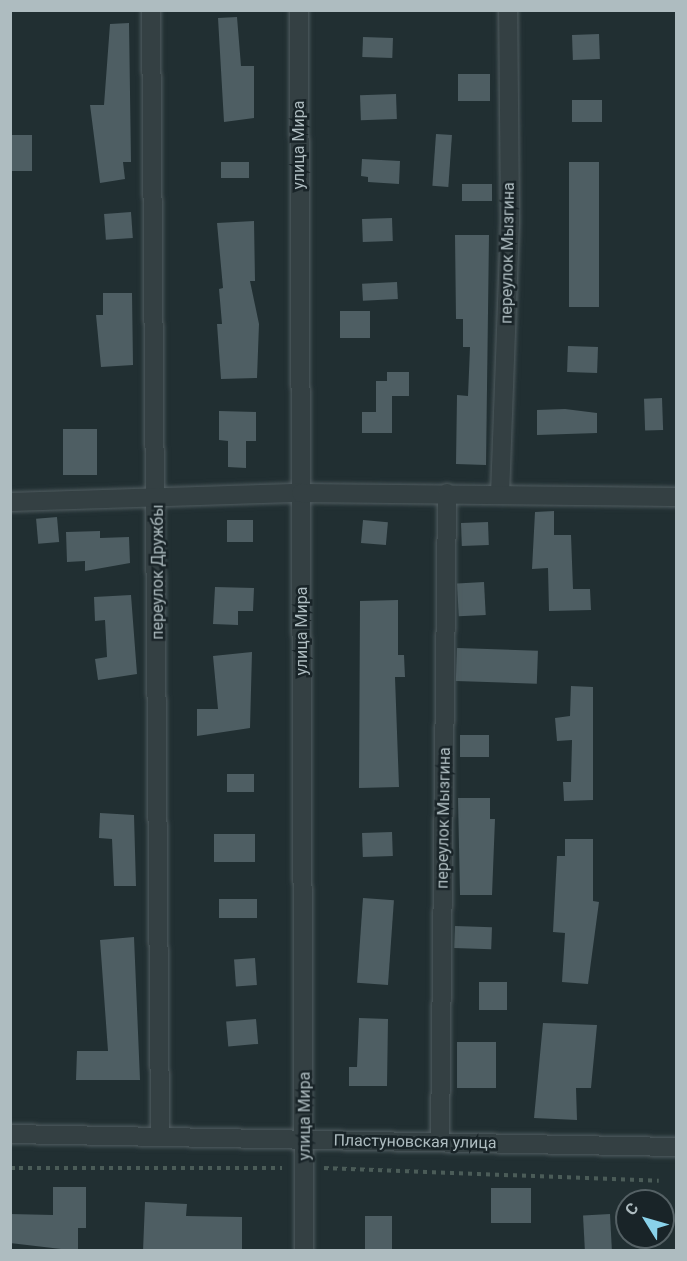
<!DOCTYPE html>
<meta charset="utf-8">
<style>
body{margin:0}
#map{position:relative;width:687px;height:1261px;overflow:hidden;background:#212f32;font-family:Roboto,sans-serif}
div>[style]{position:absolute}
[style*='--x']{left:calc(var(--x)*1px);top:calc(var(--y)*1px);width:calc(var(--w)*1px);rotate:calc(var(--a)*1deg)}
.building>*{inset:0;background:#4e5e63;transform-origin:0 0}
.path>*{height:4px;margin-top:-2px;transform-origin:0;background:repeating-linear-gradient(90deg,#4b5c58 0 4.5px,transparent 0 9px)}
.roads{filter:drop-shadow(0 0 2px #515d61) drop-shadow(0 0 2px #515d61)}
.minor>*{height:18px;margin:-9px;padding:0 9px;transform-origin:9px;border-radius:9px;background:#344043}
span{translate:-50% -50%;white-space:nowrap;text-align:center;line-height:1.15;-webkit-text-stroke:5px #192428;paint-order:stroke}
.street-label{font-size:16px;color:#aebcc0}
.frame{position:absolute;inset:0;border:12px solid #aebcc0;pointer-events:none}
.north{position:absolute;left:615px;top:1189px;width:60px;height:60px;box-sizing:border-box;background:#192428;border:2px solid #556165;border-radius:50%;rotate:307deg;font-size:16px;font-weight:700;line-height:24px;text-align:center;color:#aebcc0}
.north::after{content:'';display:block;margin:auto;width:21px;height:27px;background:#89d2ea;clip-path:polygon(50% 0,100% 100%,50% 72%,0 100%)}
</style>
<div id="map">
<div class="building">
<div style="clip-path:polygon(237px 17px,241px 66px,254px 66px,254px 118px,224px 122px,218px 18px)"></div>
<div style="clip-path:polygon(129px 23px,131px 162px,123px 162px,125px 179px,100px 183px,90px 105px,104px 105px,110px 24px)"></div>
<div style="left:599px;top:34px;width:25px;height:27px;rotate:88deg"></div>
<div style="left:363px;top:37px;width:30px;height:20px;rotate:2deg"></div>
<div style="left:458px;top:74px;width:32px;height:27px"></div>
<div style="left:396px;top:94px;width:25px;height:36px;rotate:88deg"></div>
<div style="left:572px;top:100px;width:30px;height:22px"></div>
<div style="left:436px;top:134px;width:16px;height:52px;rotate:4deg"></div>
<div style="left:32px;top:135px;width:36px;height:22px;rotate:90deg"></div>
<div style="clip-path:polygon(362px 159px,400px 161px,399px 184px,368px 182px,368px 177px,361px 176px)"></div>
<div style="left:249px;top:162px;width:16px;height:28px;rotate:90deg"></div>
<div style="left:569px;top:162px;width:30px;height:145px"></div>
<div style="left:462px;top:184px;width:30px;height:17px"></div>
<div style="left:131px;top:212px;width:26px;height:27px;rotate:86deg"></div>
<div style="left:392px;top:218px;width:23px;height:30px;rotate:88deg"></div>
<div style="clip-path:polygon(254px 221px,255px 281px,250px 281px,259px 324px,257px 378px,221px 379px,217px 324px,222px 324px,219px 289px,223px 288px,217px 223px)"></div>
<div style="clip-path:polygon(455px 235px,489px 235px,486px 465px,456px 464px,457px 395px,468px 396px,470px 347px,463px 347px,463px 319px,456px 319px)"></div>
<div style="left:397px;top:282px;width:17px;height:35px;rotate:87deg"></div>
<div style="clip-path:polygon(103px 293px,132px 293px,133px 365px,101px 367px,96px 315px,103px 315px)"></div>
<div style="left:340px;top:311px;width:30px;height:27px"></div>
<div style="left:568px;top:346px;width:30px;height:26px;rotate:2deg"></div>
<div style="clip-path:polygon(387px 372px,409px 372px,409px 396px,392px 396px,392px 433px,362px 433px,362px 412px,376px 412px,376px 381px,387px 381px)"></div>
<div style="left:662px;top:398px;width:32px;height:18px;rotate:88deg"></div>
<div style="clip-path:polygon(565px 409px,597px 413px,597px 433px,537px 435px,537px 410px)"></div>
<div style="clip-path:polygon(219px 411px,256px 412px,256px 441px,246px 441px,246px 468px,228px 467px,228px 441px,219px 440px)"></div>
<div style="left:63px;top:429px;width:34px;height:46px"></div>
<div style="clip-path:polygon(554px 511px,554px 535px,571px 535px,573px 589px,590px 589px,591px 610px,549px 611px,548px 568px,532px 569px,535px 512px)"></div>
<div style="left:57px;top:517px;width:25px;height:21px;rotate:85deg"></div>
<div style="left:227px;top:520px;width:26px;height:22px"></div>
<div style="left:363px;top:520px;width:25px;height:23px;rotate:5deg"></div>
<div style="left:488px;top:522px;width:23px;height:27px;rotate:88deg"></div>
<div style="clip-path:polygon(100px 531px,100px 538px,129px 537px,130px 563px,85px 571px,85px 561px,67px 562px,66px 532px)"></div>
<div style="left:484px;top:582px;width:33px;height:27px;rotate:87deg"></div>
<div style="clip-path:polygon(215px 587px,254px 588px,253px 611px,238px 611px,238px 625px,213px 624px)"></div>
<div style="clip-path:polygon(131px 595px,137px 674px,98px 680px,95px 659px,107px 657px,105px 620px,95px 621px,94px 597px)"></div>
<div style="clip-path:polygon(398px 600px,398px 655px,404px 655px,405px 677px,395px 677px,399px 787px,359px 788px,360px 601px)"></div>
<div style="left:457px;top:648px;width:81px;height:33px;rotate:2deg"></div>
<div style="clip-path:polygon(252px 652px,250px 728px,197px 736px,197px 709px,218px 709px,213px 656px)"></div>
<div style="clip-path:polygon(571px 686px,593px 687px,593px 800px,564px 801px,563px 782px,571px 782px,572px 740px,557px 741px,555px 718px,570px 716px)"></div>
<div style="left:460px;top:735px;width:29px;height:22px"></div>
<div style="left:254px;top:774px;width:18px;height:27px;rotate:90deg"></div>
<div style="clip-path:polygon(458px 798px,490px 798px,490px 819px,495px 819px,492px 895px,460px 895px)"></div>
<div style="clip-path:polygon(100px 813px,134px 815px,136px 886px,114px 886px,112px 839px,99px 838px)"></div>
<div style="left:392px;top:832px;width:24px;height:30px;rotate:88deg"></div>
<div style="left:255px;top:834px;width:28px;height:41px;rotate:90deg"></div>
<div style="clip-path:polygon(565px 839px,593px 839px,593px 901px,599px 902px,588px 984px,562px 982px,565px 933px,553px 932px,557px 856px,565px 856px)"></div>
<div style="left:363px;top:898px;width:31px;height:85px;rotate:4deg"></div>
<div style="left:219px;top:899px;width:38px;height:19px"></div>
<div style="left:455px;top:926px;width:37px;height:22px;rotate:2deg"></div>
<div style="clip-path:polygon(134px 937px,140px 1080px,76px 1080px,77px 1051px,108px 1051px,100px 940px)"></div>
<div style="left:255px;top:958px;width:27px;height:21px;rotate:86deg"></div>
<div style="left:479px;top:982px;width:28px;height:28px"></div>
<div style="clip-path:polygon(359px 1018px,388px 1019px,387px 1086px,349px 1086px,349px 1067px,357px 1067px)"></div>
<div style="left:256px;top:1019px;width:25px;height:30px;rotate:85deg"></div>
<div style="clip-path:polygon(543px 1023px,597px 1025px,591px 1088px,576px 1088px,577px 1120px,534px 1118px)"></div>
<div style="left:457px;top:1042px;width:39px;height:46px"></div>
<div style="clip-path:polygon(53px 1187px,86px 1187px,86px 1228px,78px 1228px,78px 1251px,10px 1243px,10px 1214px,53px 1215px)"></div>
<div style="left:491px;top:1188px;width:40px;height:35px"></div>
<div style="clip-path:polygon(145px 1202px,187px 1204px,186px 1216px,242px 1217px,242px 1251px,143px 1251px)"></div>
<div style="left:610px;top:1214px;width:37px;height:27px;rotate:87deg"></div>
<div style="left:365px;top:1216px;width:27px;height:35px"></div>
</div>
<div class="path">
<div style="--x:10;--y:1168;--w:272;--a:0"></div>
<div style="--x:324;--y:1168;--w:335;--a:2.2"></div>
</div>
<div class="roads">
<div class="minor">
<div style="--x:151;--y:10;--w:1124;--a:89.54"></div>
<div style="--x:299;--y:10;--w:1240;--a:89.77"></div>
<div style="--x:500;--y:495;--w:273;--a:-87.9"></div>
<div style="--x:510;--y:222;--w:212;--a:-90.5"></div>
<div style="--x:10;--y:502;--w:291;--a:-1.8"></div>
<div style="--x:301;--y:493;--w:375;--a:0.6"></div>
<div style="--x:10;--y:1134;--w:666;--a:1.12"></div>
<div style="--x:440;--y:1142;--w:649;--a:-89.38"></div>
</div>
</div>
<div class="street-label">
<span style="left:299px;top:145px;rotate:-90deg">улица Мира</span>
<span style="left:508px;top:253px;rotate:-89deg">переулок Мызгина</span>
<span style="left:158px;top:572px;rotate:-90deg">переулок Дружбы</span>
<span style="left:302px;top:631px;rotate:-90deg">улица Мира</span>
<span style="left:444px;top:818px;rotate:-89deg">переулок Мызгина</span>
<span style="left:305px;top:1116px;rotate:-90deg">улица Мира</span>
<span style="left:415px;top:1142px;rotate:1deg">Пластуновская улица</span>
</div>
<div class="frame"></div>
<div class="north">С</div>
</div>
